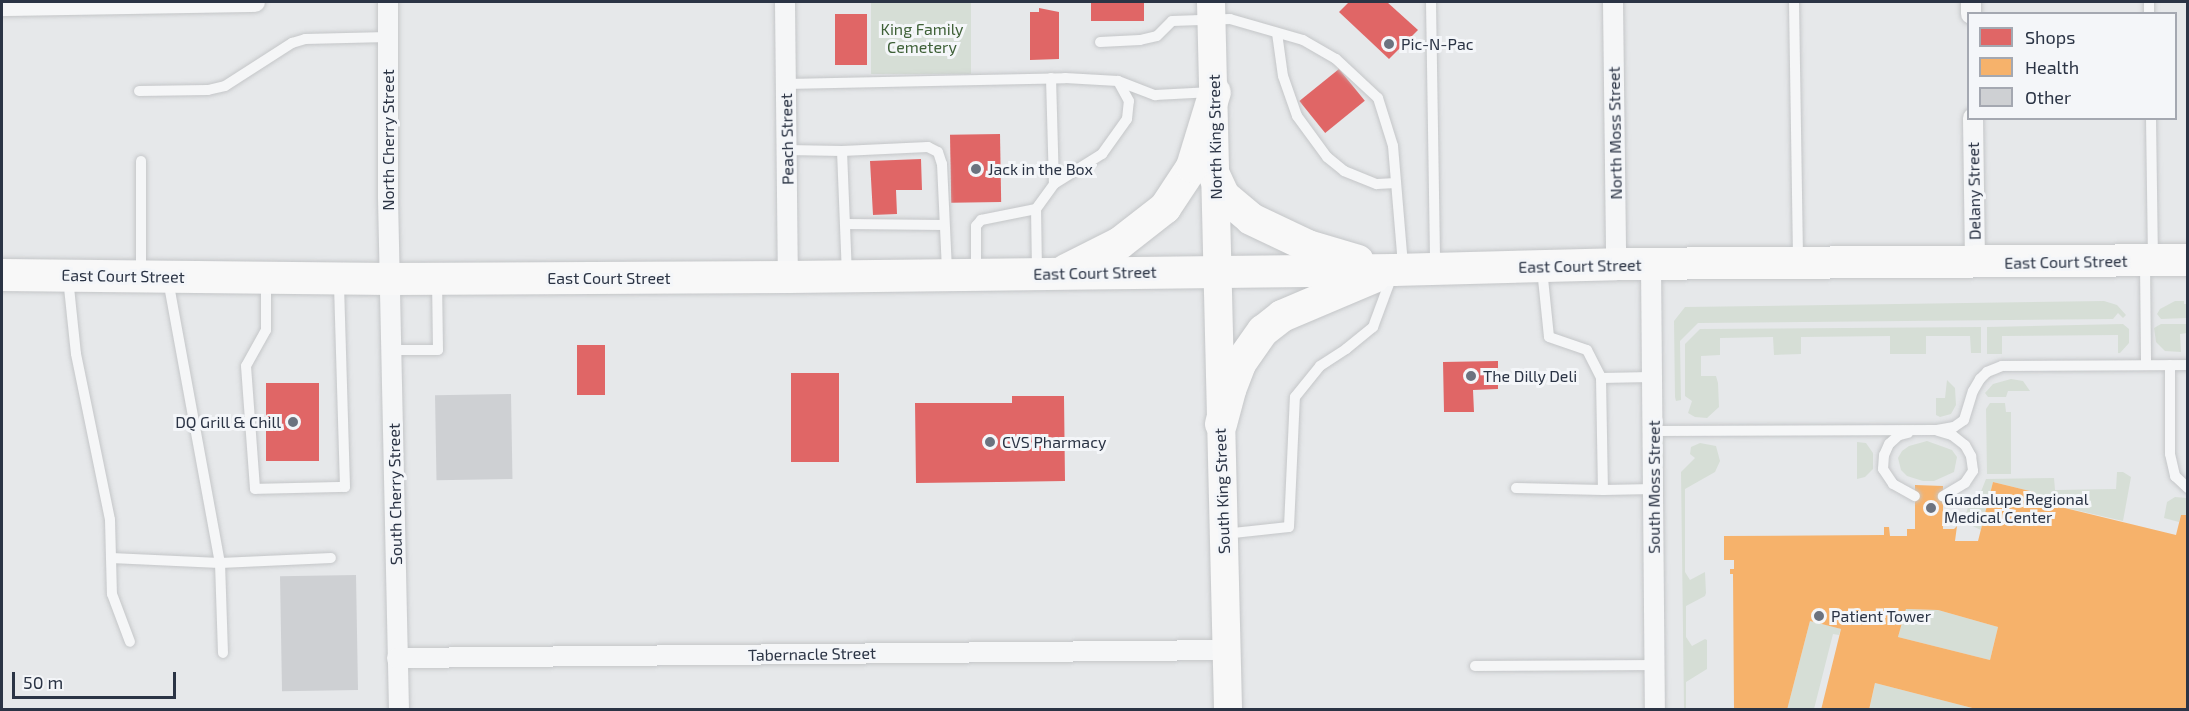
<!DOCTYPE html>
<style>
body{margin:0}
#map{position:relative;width:2189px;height:711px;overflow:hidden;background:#e6e8ea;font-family:"Exo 2",sans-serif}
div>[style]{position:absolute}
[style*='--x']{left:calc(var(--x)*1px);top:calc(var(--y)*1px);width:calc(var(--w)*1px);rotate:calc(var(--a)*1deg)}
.green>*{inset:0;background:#d6ded6;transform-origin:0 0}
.shops>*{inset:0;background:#e06666;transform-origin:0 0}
.health>*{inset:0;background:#f6b26b}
.building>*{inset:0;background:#ced0d3;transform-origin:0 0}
.roads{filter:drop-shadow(0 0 2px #c4c6c8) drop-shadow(0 0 2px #c4c6c8)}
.lane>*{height:10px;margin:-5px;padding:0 5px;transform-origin:5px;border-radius:5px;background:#f5f6f7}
.street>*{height:20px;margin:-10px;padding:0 10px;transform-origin:10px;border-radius:10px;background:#f5f6f7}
.secondary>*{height:28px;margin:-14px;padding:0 14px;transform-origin:14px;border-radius:14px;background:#f8f8f8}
.primary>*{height:32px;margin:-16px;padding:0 16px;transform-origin:16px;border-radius:16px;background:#f8f8f8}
.dots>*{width:16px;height:16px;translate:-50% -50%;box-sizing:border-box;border:3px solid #f4f6f9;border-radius:50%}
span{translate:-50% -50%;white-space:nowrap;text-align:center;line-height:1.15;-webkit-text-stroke:6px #f4f6f9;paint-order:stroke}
.park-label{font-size:16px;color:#3f6138}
.poi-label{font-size:16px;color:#2b3445}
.left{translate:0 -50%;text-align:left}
.right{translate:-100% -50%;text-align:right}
.street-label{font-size:16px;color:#2b3445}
.frame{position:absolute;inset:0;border:3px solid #2b3445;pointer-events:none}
.legend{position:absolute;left:1967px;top:12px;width:210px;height:108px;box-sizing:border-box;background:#f4f6f9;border:2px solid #a4a8b1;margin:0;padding:8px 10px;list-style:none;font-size:18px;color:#2b3445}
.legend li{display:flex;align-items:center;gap:12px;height:30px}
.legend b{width:30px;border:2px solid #a4a8b1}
.scale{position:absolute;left:12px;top:672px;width:164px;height:27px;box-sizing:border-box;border:3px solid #2b3445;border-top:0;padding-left:8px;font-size:18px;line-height:21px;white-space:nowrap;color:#2b3445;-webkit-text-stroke:4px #f4f6f9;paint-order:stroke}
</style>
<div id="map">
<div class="green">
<div style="left:871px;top:2px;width:100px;height:72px"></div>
<div style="clip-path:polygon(2104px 301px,2117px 305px,2126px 315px,2123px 318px,2118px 313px,2113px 319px,1698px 323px,1680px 341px,1681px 400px,1676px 401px,1675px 397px,1674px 321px,1685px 307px)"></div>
<div style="clip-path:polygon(2175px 301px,2184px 301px,2184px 304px,2187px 304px,2187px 318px,2161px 319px,2157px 314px,2160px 309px)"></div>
<div style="clip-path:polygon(2123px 324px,2129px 329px,2129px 343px,2120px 353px,2118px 353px,2118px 335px,2002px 336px,2002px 354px,1987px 354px,1987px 327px)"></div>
<div style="clip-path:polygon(2161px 324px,2187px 324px,2187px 333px,2180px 334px,2181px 352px,2165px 351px,2156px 342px,2154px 328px)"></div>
<div style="clip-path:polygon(1981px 327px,1981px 353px,1971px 353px,1970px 336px,1926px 336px,1926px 354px,1890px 354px,1890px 336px,1801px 337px,1801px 354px,1774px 355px,1773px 337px,1720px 338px,1720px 355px,1701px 356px,1701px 376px,1716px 376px,1718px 383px,1719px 407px,1707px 418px,1695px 417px,1688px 413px,1692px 401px,1685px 396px,1685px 344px,1700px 329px)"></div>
<div style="clip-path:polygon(2011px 379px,2023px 381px,2030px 391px,2008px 391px,2006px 397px,1988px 397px,1985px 393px,1993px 384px)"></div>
<div style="clip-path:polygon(1947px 380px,1955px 388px,1956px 405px,1951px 414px,1940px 417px,1936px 415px,1936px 398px,1945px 398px)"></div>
<div style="clip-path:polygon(1990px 403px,2005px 403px,2006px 412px,2011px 412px,2011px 474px,1987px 474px,1986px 409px)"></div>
<div style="clip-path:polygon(1927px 441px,1952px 450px,1957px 457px,1954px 472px,1934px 481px,1923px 481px,1907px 476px,1901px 470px,1898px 458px,1902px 451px,1909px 446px)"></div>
<div style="clip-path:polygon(1857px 442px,1866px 443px,1873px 453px,1873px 469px,1865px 477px,1857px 479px)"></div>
<div style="clip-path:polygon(1700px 443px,1716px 446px,1720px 461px,1715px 472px,1685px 489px,1685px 572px,1690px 580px,1705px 572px,1706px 593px,1705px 596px,1686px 606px,1686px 637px,1692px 646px,1705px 639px,1707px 640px,1707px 669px,1686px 682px,1686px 709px,1684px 709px,1681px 472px,1695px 458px,1690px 454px,1691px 447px)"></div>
<div style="clip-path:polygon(2117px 472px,2123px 472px,2131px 477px,2123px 521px,2032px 500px,2034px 492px,1993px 482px,1981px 530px,1964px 522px,1969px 503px,1976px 504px,1986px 479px,2054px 478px,2055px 490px,2116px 489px)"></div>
<div style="clip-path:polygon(2175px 497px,2187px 498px,2187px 515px,2181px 515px,2179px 522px,2164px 518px,2167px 502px)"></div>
<div style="clip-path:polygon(1906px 609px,1938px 610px,1998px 627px,1990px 660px,1898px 637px)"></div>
<div style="clip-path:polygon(1810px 621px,1841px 629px,1839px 635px,1833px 634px,1814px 709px,1787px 710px)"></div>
<div style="clip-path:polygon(1875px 683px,1980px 710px,1869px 710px)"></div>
</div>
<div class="shops">
<div style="left:1091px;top:2px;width:53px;height:19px"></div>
<div style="clip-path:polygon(1349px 2px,1387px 2px,1418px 30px,1389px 59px,1339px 12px)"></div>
<div style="clip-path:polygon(1039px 8px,1059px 12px,1059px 59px,1030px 60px,1030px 12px,1039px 12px)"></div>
<div style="left:835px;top:14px;width:32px;height:51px"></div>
<div style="left:1339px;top:69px;width:41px;height:51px;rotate:51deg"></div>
<div style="left:1000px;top:134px;width:68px;height:50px;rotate:89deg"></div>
<div style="clip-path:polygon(921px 159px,922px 190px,896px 190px,897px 214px,873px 215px,870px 161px)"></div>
<div style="left:605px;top:345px;width:50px;height:28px;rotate:90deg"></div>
<div style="clip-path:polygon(1498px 361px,1498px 389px,1473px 390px,1474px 412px,1444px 412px,1443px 362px)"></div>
<div style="left:791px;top:373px;width:48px;height:89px"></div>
<div style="left:266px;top:383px;width:53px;height:78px"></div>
<div style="clip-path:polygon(1012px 396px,1064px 396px,1065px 481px,916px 483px,915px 403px,1012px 403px)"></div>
</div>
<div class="health">
<div style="clip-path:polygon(evenodd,1993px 482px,2034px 492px,2032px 500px,2176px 535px,2181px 515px,2188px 515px,2188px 710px,1980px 710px,1875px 683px,1869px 710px,1821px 710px,1841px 629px,1810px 621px,1787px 710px,1734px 710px,1733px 574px,1730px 574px,1730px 569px,1734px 569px,1734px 560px,1724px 560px,1724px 536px,1884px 535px,1884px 527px,1889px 527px,1890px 536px,1907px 536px,1907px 529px,1915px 529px,1915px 485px,1943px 486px,1943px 529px,1954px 529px,1957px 526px,1955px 541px,1978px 541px,1993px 482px,1906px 609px,1938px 610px,1998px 627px,1990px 660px,1898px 637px,1906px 609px)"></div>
</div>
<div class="building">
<div style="left:511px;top:394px;width:85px;height:76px;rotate:89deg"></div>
<div style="left:356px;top:575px;width:115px;height:76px;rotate:89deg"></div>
</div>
<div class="roads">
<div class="lane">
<div style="--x:1431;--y:2;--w:263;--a:89.1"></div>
<div style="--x:1794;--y:2;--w:257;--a:89.1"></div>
<div style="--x:2149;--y:2;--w:12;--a:90"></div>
<div style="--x:1277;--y:33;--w:43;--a:82.1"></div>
<div style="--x:1283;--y:76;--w:42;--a:70.7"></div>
<div style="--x:1297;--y:116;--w:51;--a:53.8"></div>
<div style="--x:1327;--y:157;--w:22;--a:39"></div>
<div style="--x:1344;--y:171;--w:35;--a:22"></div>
<div style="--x:1377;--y:184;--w:19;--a:-3"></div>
<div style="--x:1100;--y:42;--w:40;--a:-2.9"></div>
<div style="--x:1140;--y:40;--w:17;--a:-13"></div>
<div style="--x:1157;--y:36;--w:21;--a:-45"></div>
<div style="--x:1172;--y:21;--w:58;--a:-2"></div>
<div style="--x:1230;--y:19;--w:76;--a:16"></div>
<div style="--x:1303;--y:40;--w:38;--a:30"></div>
<div style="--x:1336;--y:59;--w:57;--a:42.9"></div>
<div style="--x:1378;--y:98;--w:50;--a:72.6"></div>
<div style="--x:1393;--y:146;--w:120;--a:85.2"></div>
<div style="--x:1051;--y:78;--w:106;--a:88.4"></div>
<div style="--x:786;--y:84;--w:279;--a:-1.2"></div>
<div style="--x:1065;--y:78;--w:53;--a:3.2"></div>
<div style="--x:1118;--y:81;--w:40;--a:21"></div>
<div style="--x:1155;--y:95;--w:57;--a:-3"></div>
<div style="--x:139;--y:91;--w:69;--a:-0.8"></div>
<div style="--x:208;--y:90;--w:17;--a:-13"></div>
<div style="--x:225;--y:86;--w:80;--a:-32.7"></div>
<div style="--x:292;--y:43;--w:14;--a:-17"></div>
<div style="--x:305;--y:39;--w:83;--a:-1.4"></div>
<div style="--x:2151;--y:118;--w:141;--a:89.2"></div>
<div style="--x:787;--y:150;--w:55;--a:1"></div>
<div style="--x:842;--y:151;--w:122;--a:87.7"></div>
<div style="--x:842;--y:151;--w:86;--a:-2.7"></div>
<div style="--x:928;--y:147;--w:11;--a:27"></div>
<div style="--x:938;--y:152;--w:13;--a:72"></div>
<div style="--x:942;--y:164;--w:108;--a:87.3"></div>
<div style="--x:141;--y:161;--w:114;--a:90"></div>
<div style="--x:847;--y:224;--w:97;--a:0.6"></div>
<div style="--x:2145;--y:263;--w:102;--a:89.4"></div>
<div style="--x:1542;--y:269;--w:68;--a:84.1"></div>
<div style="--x:1549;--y:337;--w:40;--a:18.9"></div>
<div style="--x:1587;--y:350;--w:31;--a:63"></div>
<div style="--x:1601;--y:378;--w:112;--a:89"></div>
<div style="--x:1603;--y:490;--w:51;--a:-1.1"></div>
<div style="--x:976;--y:271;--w:45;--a:-90"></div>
<div style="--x:976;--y:226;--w:8;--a:-50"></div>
<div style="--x:981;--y:220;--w:56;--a:-11.3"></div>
<div style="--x:1037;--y:271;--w:62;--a:-90.9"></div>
<div style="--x:1036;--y:209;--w:31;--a:-54"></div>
<div style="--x:1054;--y:184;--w:57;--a:-32"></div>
<div style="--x:1102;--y:154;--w:43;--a:-54.5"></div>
<div style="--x:1127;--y:119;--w:18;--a:-84"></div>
<div style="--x:1129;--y:101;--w:23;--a:-119"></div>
<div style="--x:68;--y:278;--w:76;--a:84"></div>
<div style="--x:76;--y:354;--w:169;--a:78.4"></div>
<div style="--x:110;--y:520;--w:74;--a:88.5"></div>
<div style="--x:112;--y:594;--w:51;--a:69.4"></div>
<div style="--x:168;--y:280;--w:288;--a:79.6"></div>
<div style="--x:220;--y:563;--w:90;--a:88.1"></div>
<div style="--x:266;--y:281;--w:49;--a:90"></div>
<div style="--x:266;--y:330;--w:41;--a:119.1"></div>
<div style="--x:246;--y:366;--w:123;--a:85.8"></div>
<div style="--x:255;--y:489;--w:90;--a:-1.3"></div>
<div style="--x:345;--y:487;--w:206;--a:-91.7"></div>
<div style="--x:392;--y:350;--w:46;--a:0"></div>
<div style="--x:438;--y:350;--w:68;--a:-90.8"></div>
<div style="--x:2170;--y:365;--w:89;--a:90"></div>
<div style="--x:2170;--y:454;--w:23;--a:77"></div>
<div style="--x:2175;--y:476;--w:18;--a:43"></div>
<div style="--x:1601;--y:378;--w:51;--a:-1.1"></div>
<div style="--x:1653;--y:431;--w:284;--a:-0.2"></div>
<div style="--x:1937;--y:430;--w:17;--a:-10"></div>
<div style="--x:1954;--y:427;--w:12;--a:-35"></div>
<div style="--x:1964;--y:420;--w:30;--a:-73"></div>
<div style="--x:1973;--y:391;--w:14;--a:-60"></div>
<div style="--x:1980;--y:379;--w:10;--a:-45"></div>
<div style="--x:1987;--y:372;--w:16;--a:-22"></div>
<div style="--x:2002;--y:366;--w:186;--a:-0.3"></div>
<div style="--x:1938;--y:431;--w:15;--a:16"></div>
<div style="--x:1952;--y:435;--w:16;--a:38"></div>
<div style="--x:1965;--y:445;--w:13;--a:61"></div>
<div style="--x:1971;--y:456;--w:15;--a:82"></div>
<div style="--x:1973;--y:471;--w:14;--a:124"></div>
<div style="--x:1965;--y:483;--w:26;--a:149"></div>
<div style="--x:1908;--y:433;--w:9;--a:167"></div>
<div style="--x:1899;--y:435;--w:13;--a:138"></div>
<div style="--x:1889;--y:444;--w:12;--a:114"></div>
<div style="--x:1884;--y:455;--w:14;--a:94"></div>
<div style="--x:1883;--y:469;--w:18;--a:56"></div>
<div style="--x:1893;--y:484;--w:25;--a:29"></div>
<div style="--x:1516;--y:488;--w:87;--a:1.3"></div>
<div style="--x:1224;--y:534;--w:65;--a:-6.1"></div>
<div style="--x:1289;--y:527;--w:130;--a:-87.4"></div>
<div style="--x:1295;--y:397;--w:40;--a:-51"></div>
<div style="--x:1320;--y:366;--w:31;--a:-33"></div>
<div style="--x:1346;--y:349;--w:35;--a:-39"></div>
<div style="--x:1373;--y:327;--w:58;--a:-69.7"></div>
<div style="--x:111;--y:558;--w:109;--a:2.6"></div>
<div style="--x:220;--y:563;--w:111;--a:-2.6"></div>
<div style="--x:1475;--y:666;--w:180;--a:-0.3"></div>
</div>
<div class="street">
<div style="--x:388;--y:2;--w:196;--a:90"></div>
<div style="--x:388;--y:198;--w:512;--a:88.77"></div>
<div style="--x:785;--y:2;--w:275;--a:89.4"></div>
<div style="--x:1613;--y:2;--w:262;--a:89.3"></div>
<div style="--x:1971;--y:2;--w:12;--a:90"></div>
<div style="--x:2;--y:6;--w:253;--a:-0.9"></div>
<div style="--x:1973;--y:118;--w:146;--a:89.2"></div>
<div style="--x:1651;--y:264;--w:446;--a:89.5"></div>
<div style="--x:397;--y:658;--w:830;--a:-0.55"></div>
</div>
<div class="secondary">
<div style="--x:1211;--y:2;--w:708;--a:88.62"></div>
</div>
<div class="primary">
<div style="--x:1215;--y:177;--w:21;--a:65"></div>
<div style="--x:1224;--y:196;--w:35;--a:40"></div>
<div style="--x:1251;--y:219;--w:63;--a:25.3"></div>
<div style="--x:1308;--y:246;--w:52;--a:16.7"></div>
<div style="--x:1066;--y:270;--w:60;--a:-26.6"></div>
<div style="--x:1120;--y:243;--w:57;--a:-37.9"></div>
<div style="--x:1165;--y:208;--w:49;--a:-56.6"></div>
<div style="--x:1192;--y:167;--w:78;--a:-73"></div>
<div style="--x:2;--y:275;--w:389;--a:0.6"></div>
<div style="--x:391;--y:279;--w:397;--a:-0.3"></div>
<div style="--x:788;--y:277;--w:606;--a:-0.66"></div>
<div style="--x:1394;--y:270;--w:222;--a:-1.5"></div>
<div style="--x:1616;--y:264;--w:572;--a:-0.4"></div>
<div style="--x:1221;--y:424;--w:35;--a:-75"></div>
<div style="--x:1230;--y:390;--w:30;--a:-69"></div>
<div style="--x:1241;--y:362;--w:38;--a:-55"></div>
<div style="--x:1263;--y:331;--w:24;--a:-38"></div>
<div style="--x:1282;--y:316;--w:100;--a:-23"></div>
</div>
</div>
<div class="dots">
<div style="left:1389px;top:44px;background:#6c737f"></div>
<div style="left:976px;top:169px;background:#6c737f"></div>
<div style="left:1471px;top:376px;background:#6c737f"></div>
<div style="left:293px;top:422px;background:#6c737f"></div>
<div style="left:990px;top:442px;background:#6c737f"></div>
<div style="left:1931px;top:508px;background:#6c737f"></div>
<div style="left:1819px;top:616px;background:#6c737f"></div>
</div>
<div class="park-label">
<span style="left:922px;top:38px">King Family<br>Cemetery</span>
</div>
<div class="poi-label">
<span class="left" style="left:1401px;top:44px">Pic-N-Pac</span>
<span class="left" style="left:988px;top:169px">Jack in the Box</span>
<span class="left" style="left:1483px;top:376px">The Dilly Deli</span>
<span class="right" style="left:281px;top:422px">DQ Grill &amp; Chill</span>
<span class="left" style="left:1002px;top:442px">CVS Pharmacy</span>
<span class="left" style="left:1944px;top:508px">Guadalupe Regional<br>Medical Center</span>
<span class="left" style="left:1831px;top:616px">Patient Tower</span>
</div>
<div class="street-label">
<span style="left:1615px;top:133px;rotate:-91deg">North Moss Street</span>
<span style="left:1215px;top:137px;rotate:-91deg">North King Street</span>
<span style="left:787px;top:139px;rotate:-91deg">Peach Street</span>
<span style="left:388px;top:140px;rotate:-90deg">North Cherry Street</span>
<span style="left:1974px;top:191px;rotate:-91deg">Delany Street</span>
<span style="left:2066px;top:262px;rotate:-1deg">East Court Street</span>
<span style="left:1580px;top:266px;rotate:-1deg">East Court Street</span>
<span style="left:1095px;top:273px;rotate:-1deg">East Court Street</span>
<span style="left:123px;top:276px;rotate:1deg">East Court Street</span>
<span style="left:609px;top:278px">East Court Street</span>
<span style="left:1654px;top:487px;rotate:-90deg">South Moss Street</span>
<span style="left:1222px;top:491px;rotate:-92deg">South King Street</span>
<span style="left:395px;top:494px;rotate:-91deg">South Cherry Street</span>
<span style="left:812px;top:654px;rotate:-1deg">Tabernacle Street</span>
</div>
<div class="frame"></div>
<ul class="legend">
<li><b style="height:16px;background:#e06666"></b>Shops</li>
<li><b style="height:16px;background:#f6b26b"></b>Health</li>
<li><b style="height:16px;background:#ced0d3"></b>Other</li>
</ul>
<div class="scale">50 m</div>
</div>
